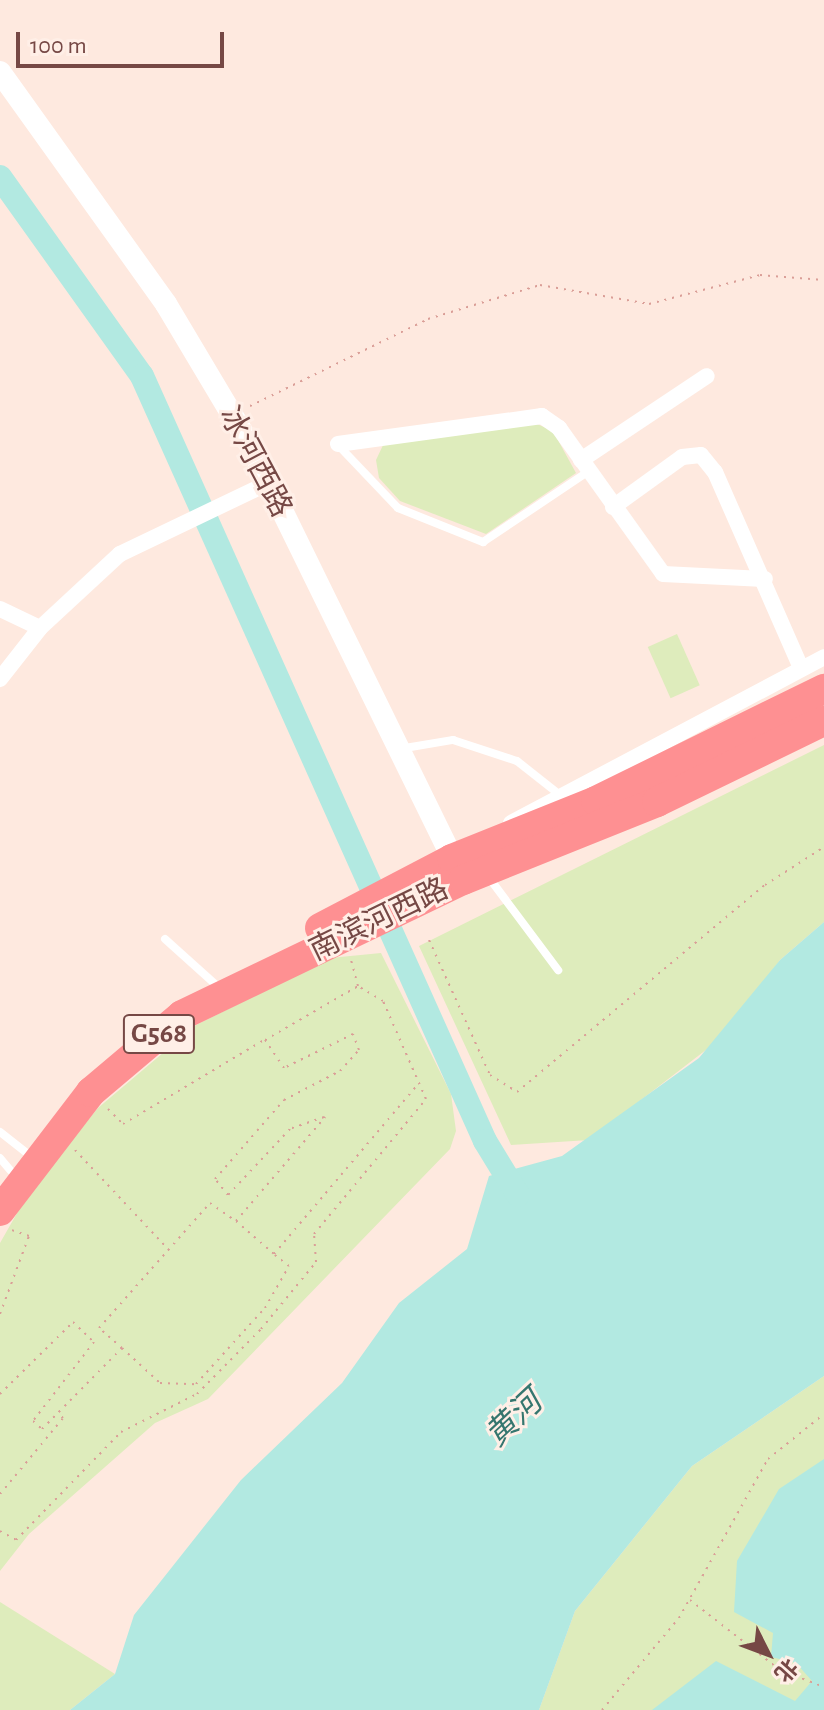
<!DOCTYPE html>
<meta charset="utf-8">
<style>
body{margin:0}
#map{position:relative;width:824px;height:1710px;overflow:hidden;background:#fee9df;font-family:"Alegreya Sans","Noto Sans SC",sans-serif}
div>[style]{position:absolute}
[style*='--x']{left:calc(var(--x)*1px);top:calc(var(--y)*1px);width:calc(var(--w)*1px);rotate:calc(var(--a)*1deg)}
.green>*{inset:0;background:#deecbc;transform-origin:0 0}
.water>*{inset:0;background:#b2e9e1}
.river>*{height:24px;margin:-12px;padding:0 12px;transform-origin:12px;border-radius:12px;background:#b2e9e1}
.path>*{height:2px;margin-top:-1px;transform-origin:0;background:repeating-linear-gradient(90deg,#da9e97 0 2px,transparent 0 8px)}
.lane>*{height:8px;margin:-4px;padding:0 4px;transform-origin:4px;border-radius:4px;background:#fff}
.street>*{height:16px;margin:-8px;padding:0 8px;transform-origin:8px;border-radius:8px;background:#fff}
.secondary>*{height:22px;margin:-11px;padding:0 11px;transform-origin:11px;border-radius:11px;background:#fff}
.highway>*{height:30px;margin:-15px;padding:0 15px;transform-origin:15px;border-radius:15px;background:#fe9092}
span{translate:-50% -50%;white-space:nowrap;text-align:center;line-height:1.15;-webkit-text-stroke:6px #ffefe7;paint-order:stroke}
.shield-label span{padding:2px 6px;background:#ffefe7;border:2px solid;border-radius:6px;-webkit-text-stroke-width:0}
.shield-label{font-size:28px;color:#764845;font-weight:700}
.street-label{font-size:30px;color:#764845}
.water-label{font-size:32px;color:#35766f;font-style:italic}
.north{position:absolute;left:728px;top:1614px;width:80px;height:80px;-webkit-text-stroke:6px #ffefe7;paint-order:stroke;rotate:132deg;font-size:22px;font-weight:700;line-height:32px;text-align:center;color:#764845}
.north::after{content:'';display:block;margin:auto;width:28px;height:36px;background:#764845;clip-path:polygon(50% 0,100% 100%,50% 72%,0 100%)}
.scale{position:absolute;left:16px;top:32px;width:208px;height:36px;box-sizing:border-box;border:4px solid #764845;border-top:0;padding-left:10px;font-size:24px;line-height:28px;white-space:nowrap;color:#764845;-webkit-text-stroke:6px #ffefe7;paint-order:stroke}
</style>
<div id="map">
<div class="green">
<div style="clip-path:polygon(537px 424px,553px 431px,576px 473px,486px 534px,400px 501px,379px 478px,376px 460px,385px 441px)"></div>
<div style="left:677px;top:634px;width:56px;height:32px;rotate:66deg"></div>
<div style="clip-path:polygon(824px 745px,824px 922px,780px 960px,724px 1036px,589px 1140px,511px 1145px,419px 946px)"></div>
<div style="clip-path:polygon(381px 953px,451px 1094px,456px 1131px,450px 1149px,208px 1399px,155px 1423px,29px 1534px,0 1571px,0 1243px,28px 1194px,98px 1108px,196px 1025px,330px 958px)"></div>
<div style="clip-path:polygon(824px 1376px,824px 1710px,539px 1710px,575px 1611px,692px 1466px)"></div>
<div style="clip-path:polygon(0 1602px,115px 1674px,70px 1710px,0 1710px)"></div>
</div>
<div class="water">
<div style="clip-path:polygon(824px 922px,824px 1376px,692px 1466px,575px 1611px,539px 1710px,70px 1710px,115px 1674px,134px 1615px,241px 1480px,342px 1383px,399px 1303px,467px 1249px,489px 1176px,562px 1156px,699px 1058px,780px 960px)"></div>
<div style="clip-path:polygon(824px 1459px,824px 1710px,652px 1710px,716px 1661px,795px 1701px,812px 1681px,796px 1663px,771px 1657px,773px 1633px,734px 1612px,737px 1561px,779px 1489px)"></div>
</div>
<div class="river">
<div style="--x:0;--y:177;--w:244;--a:54.5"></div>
<div style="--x:142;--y:376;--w:838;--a:65.85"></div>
<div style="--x:485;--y:1141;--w:63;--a:58.6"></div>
</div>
<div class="path">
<div style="--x:250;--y:406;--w:198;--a:-26"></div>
<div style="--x:428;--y:319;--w:117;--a:-16.9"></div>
<div style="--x:540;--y:285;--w:111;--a:9.9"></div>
<div style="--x:649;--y:304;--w:115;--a:-14.6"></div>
<div style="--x:760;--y:275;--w:64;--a:4.5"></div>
<div style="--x:429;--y:940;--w:148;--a:65.7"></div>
<div style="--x:490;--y:1075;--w:32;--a:32"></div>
<div style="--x:517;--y:1092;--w:323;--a:-39.9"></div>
<div style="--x:765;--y:885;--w:70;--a:-32.8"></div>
<div style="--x:108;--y:1109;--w:21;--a:45"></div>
<div style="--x:123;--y:1124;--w:164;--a:-30.8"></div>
<div style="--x:324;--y:1117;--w:36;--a:161"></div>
<div style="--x:290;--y:1129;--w:91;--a:133.2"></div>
<div style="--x:228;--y:1195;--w:21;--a:-129"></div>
<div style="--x:215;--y:1179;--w:105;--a:-48.9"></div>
<div style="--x:284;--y:1100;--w:63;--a:-27.4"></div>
<div style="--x:340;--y:1071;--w:28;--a:-48"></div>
<div style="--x:359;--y:1050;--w:17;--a:-111"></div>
<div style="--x:353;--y:1034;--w:77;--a:153.8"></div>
<div style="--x:284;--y:1068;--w:34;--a:-124"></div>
<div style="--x:265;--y:1040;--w:108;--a:-30.1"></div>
<div style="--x:358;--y:986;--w:27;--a:-105"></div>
<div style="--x:75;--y:1150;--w:137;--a:46.8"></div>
<div style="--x:236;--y:1221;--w:50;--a:41"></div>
<div style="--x:274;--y:1254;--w:223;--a:-49.7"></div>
<div style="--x:0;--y:1314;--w:83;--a:-69.6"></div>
<div style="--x:29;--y:1236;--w:18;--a:-161"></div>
<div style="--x:122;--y:1348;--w:52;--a:42.6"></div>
<div style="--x:160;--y:1383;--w:36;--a:2"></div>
<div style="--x:196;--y:1384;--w:103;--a:-47.8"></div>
<div style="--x:265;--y:1308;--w:48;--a:-60.3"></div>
<div style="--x:289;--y:1266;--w:18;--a:-142"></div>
<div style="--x:0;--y:1394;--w:103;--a:-44.6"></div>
<div style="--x:73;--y:1322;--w:29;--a:44"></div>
<div style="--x:94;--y:1342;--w:100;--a:127.7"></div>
<div style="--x:33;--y:1421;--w:12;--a:42"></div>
<div style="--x:42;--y:1429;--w:114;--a:-45.4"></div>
<div style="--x:122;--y:1348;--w:30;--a:-139"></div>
<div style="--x:99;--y:1328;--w:167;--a:-48.4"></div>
<div style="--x:210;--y:1203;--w:32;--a:35"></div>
<div style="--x:236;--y:1221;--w:137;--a:-49.4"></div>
<div style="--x:0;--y:1494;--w:99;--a:-50.3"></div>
<div style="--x:63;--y:1418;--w:7;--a:-135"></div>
<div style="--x:0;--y:1531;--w:18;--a:29"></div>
<div style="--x:16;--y:1540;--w:151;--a:-45.8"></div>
<div style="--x:121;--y:1432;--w:85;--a:-26.6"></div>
<div style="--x:197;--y:1394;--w:91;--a:-45.4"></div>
<div style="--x:261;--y:1329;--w:87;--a:-50.6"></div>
<div style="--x:316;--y:1262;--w:28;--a:-94"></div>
<div style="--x:314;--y:1234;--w:175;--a:-50.3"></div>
<div style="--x:426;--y:1099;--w:107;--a:-113.7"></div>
<div style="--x:383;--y:1001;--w:29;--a:-149"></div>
<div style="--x:690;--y:1600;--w:114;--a:37.9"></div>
<div style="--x:780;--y:1670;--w:47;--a:21.1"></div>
<div style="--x:602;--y:1710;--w:120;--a:-50.1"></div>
<div style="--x:679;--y:1618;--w:182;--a:-60.8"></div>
<div style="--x:768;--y:1459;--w:72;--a:-38.8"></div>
</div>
<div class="lane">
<div style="--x:338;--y:445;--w:87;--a:46.4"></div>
<div style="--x:398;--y:508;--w:92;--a:21.8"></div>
<div style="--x:483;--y:542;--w:128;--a:-33.8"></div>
<div style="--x:399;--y:749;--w:55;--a:-9.5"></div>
<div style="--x:453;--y:740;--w:67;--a:18.2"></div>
<div style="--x:517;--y:761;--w:53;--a:38.2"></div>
<div style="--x:487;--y:875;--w:119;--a:53.2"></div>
<div style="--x:165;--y:939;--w:67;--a:42"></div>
<div style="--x:0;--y:1132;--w:33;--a:38"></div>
<div style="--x:0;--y:1158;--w:16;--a:50"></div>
</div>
<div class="street">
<div style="--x:338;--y:444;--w:206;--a:-7.8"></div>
<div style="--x:542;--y:416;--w:21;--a:35"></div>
<div style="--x:559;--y:428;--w:179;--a:54.5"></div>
<div style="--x:663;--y:574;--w:102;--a:2.8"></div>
<div style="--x:581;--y:460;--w:151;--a:-33.7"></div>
<div style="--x:613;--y:507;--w:85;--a:-35.9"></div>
<div style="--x:682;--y:457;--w:19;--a:-6"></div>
<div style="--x:701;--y:455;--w:22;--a:51"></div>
<div style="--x:715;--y:472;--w:214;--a:66.3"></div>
<div style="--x:0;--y:609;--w:44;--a:25.4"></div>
<div style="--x:40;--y:628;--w:65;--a:128.1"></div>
<div style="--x:40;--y:628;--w:109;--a:-42.8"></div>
<div style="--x:120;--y:554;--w:164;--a:-25.6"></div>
<div style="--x:511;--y:823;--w:354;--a:-27.9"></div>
</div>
<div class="secondary">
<div style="--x:0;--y:72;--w:285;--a:54.4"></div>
<div style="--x:166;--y:304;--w:164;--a:59.2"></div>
<div style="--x:250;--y:445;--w:473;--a:63.9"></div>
</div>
<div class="highway">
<div style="--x:320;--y:928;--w:149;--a:-27.6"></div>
<div style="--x:452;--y:859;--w:155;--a:-21.9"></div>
<div style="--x:596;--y:801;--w:254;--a:-26.2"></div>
<div style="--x:0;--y:1211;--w:150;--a:-52.6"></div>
<div style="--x:91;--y:1092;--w:119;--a:-40.2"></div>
<div style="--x:182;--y:1015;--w:312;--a:-25.7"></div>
<div style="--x:463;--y:880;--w:209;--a:-21.9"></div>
<div style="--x:657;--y:802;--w:186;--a:-25.9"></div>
</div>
<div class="shield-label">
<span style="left:159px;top:1034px">G568</span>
</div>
<div class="street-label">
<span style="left:255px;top:462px;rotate:62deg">冰河西路</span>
<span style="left:379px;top:920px;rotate:-26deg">南滨河西路</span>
</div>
<div class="water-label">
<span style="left:514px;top:1419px;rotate:-43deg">黄河</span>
</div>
<div class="north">北</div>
<div class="scale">100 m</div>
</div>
